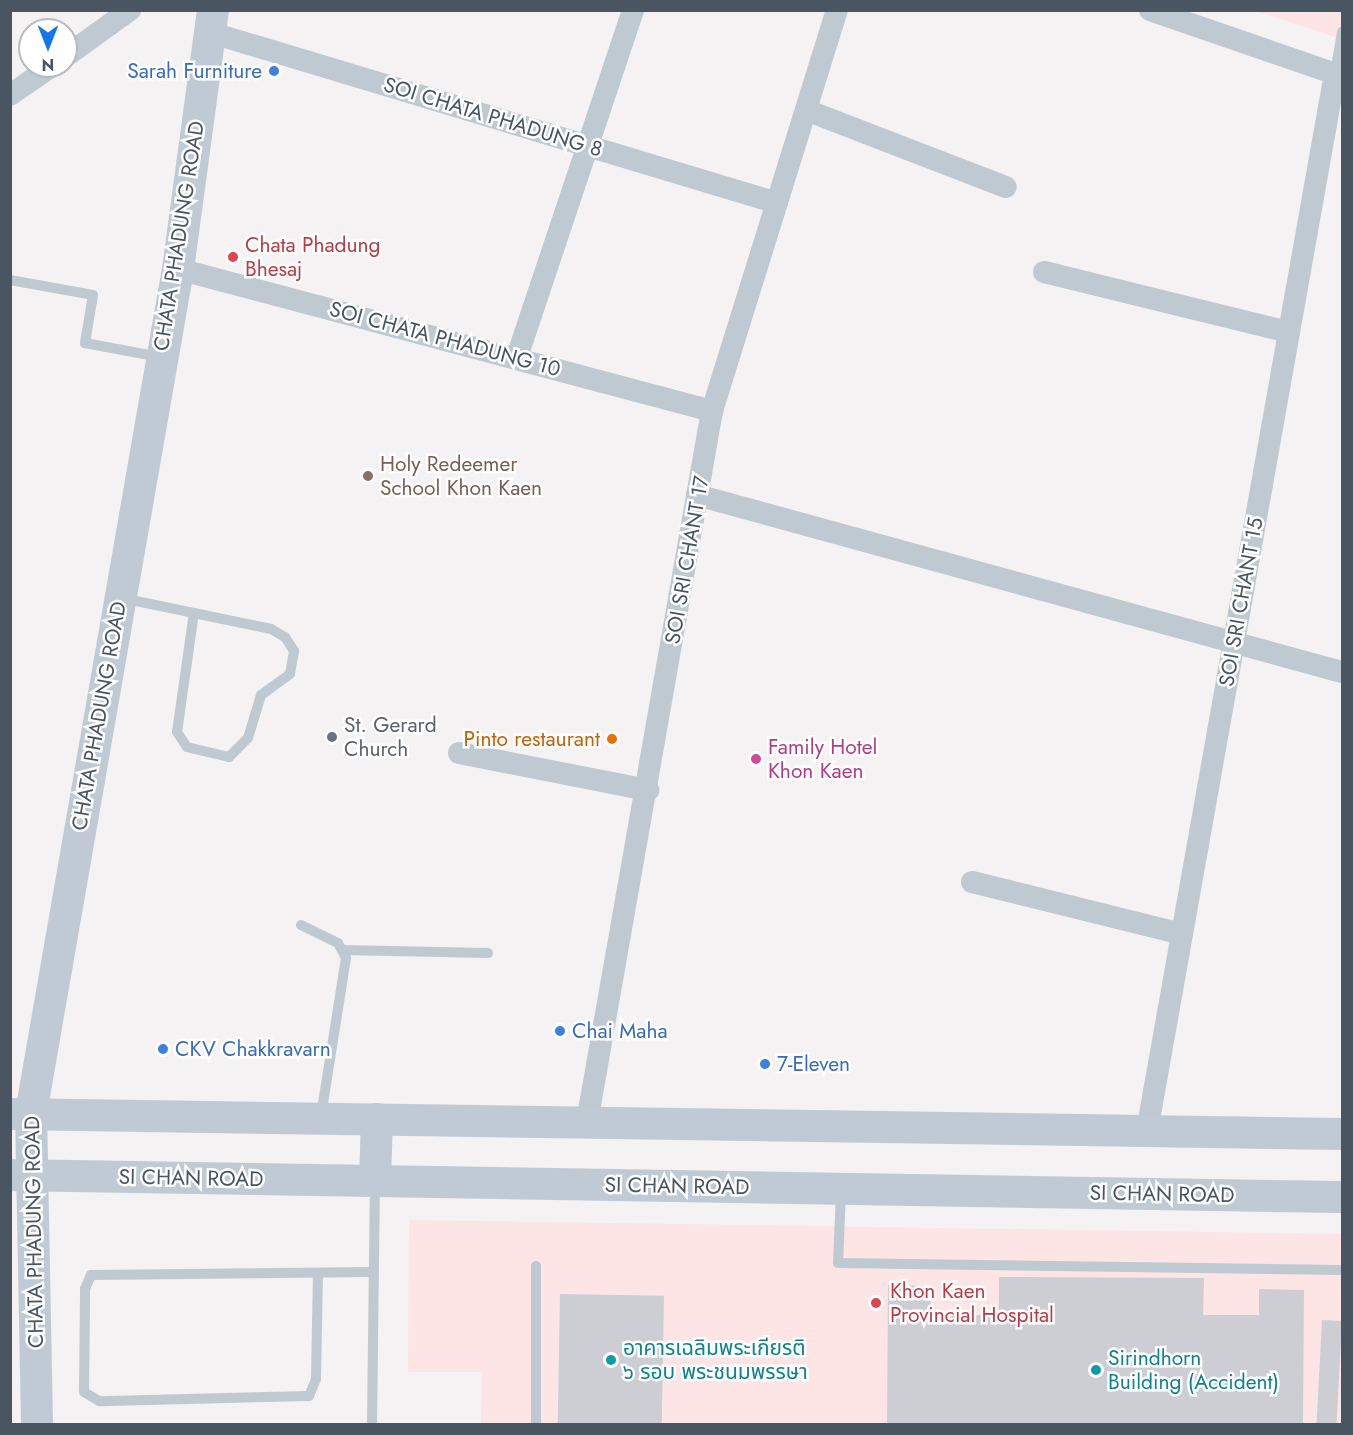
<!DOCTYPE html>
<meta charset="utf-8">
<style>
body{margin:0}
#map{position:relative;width:1353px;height:1435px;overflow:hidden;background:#f4f2f2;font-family:Jost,"Noto Sans Thai",sans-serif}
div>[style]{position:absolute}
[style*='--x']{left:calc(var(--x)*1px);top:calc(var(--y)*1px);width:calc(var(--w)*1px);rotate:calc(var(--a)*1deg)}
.medical>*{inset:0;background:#fce5e4}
.building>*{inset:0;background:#ccced4;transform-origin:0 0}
.lane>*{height:10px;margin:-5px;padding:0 5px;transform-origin:5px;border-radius:5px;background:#bfc9d1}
.street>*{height:22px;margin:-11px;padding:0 11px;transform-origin:11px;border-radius:11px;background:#bfc9d1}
.secondary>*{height:32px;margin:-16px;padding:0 16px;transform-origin:16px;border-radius:16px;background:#bfcad5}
.dots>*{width:16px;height:16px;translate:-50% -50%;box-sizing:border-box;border:3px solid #fff;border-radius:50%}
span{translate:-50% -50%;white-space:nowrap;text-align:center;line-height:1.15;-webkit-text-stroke:5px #fff;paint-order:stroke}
.shop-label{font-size:21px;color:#366cbe}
.right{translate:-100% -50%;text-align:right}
.left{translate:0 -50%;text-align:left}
.street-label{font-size:21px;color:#495560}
.health-label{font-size:21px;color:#be3a42}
.education-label{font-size:21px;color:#785e54}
.worship-label{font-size:21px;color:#5b616d}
.food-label{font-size:21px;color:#c56008}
.hotel-label{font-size:21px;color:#b23c85}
.culture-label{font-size:21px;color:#0d838f}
.frame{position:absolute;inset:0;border:12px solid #495560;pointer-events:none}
.north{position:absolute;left:18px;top:18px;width:60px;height:60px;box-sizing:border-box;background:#fff;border:2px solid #b6bbbf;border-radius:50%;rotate:180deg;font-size:16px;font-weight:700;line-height:24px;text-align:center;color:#495560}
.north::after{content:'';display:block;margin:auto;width:21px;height:27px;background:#1576ea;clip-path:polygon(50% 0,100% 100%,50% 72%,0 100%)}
</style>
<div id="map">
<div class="medical">
<div style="clip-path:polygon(1256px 11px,1342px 11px,1342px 40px,1341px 39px)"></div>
<div style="clip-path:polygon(409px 1220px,1342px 1234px,1342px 1424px,481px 1424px,482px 1372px,408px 1372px)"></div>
</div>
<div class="building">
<div style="clip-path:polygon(999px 1277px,1204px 1278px,1203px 1315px,1259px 1315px,1259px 1289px,1304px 1290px,1303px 1424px,887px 1424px,888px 1285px,931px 1286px,931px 1315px,999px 1315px)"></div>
<div style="left:560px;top:1294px;width:104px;height:130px;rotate:1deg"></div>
<div style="left:1322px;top:1320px;width:20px;height:104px;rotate:3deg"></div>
</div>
<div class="lane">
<div style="--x:1335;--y:73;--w:42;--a:-80.3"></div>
<div style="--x:10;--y:280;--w:84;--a:10.2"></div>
<div style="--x:93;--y:295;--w:49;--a:99.5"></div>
<div style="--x:85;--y:343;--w:76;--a:10.6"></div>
<div style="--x:122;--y:598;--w:74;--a:11.8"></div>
<div style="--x:194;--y:613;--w:79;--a:11.7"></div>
<div style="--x:271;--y:629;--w:16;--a:30"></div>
<div style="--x:285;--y:637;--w:17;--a:57"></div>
<div style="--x:294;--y:651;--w:23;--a:100"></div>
<div style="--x:290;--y:674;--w:36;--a:144"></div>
<div style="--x:261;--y:695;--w:45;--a:106.8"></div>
<div style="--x:248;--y:738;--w:27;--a:135"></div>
<div style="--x:229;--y:757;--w:43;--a:-166.6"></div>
<div style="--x:187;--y:747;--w:18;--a:-124"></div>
<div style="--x:177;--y:732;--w:120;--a:-81.9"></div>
<div style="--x:301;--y:925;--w:41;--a:25.9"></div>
<div style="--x:338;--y:943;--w:17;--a:62"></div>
<div style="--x:346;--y:958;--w:159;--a:99"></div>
<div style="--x:343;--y:950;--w:145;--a:1.2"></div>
<div style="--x:841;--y:1192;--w:71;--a:92.4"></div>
<div style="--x:838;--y:1263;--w:504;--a:0.8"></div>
<div style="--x:536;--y:1266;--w:158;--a:90"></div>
<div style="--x:318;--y:1273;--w:106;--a:91.1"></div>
<div style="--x:316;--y:1379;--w:18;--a:112"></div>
<div style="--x:309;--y:1396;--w:210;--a:178.6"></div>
<div style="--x:99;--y:1401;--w:17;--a:-149"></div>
<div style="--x:84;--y:1392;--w:103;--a:-89.4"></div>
<div style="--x:85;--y:1289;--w:15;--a:-67"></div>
<div style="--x:91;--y:1275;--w:281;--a:-0.6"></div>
<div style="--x:372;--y:1424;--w:240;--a:-89.3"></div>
</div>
<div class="street">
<div style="--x:1150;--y:10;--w:203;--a:19"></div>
<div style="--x:209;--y:32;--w:593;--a:16.75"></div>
<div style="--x:66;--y:56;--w:79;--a:-35.7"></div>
<div style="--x:10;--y:95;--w:51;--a:-34.6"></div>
<div style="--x:806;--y:110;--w:214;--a:21.1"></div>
<div style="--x:178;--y:269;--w:553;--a:14.89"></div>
<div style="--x:1044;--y:272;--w:252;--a:13.8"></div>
<div style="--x:517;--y:357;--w:366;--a:-71.5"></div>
<div style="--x:697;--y:495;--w:669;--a:15.35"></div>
<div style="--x:459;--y:753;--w:193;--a:11.1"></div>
<div style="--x:972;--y:882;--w:216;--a:13.9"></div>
<div style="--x:587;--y:1122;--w:722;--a:-80.03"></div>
<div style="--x:712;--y:411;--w:420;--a:-72.7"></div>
<div style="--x:1147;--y:1131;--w:1075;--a:-79.92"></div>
</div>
<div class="secondary">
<div style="--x:11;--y:1114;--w:1331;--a:0.86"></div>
<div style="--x:10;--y:1175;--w:1332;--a:0.95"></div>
<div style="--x:375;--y:1181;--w:62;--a:-88.2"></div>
<div style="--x:37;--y:1424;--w:311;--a:-91.1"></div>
<div style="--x:31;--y:1113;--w:857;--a:-80.12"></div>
<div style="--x:178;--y:269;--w:261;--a:-82.3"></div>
</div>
<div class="dots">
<div style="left:274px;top:71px;background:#3f7fe0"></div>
<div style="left:233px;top:257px;background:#e0444e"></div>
<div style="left:368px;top:476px;background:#8d6e63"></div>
<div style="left:332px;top:737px;background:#6b7280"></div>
<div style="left:612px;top:739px;background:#e8710a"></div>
<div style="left:756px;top:759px;background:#d1479c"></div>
<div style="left:560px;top:1031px;background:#3f7fe0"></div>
<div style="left:163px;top:1049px;background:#3f7fe0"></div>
<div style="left:765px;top:1064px;background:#3f7fe0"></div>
<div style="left:876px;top:1303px;background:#e0444e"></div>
<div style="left:611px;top:1360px;background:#0f9aa8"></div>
<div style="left:1096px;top:1370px;background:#0f9aa8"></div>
</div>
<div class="shop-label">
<span class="right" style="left:262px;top:71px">Sarah Furniture</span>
<span class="left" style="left:572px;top:1031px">Chai Maha</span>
<span class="left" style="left:175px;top:1049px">CKV Chakkravarn</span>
<span class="left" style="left:777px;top:1064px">7-Eleven</span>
</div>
<div class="street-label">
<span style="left:493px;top:117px;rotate:17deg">SOI CHATA PHADUNG 8</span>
<span style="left:179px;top:236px;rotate:-81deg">CHATA PHADUNG ROAD</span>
<span style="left:445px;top:339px;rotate:15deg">SOI CHATA PHADUNG 10</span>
<span style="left:687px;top:560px;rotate:-80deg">SOI SRI CHANT 17</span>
<span style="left:1241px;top:602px;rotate:-80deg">SOI SRI CHANT 15</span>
<span style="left:99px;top:716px;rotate:-80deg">CHATA PHADUNG ROAD</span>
<span style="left:191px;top:1178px;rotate:1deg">SI CHAN ROAD</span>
<span style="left:677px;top:1186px;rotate:1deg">SI CHAN ROAD</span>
<span style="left:1162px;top:1194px;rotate:1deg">SI CHAN ROAD</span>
<span style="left:34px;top:1232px;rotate:-91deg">CHATA PHADUNG ROAD</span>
</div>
<div class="health-label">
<span class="left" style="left:245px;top:257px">Chata Phadung<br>Bhesaj</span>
<span class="left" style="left:890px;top:1303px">Khon Kaen<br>Provincial Hospital</span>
</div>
<div class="education-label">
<span class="left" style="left:380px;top:476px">Holy Redeemer<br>School Khon Kaen</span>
</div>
<div class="worship-label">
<span class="left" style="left:344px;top:737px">St. Gerard<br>Church</span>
</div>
<div class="food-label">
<span class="right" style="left:600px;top:739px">Pinto restaurant</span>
</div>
<div class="hotel-label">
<span class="left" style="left:768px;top:759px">Family Hotel<br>Khon Kaen</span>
</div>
<div class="culture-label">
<span class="left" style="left:623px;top:1360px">อาคารเฉลิมพระเกียรติ<br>๖ รอบ พระชนมพรรษา</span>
<span class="left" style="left:1108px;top:1370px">Sirindhorn<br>Building (Accident)</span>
</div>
<div class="frame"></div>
<div class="north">N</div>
</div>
